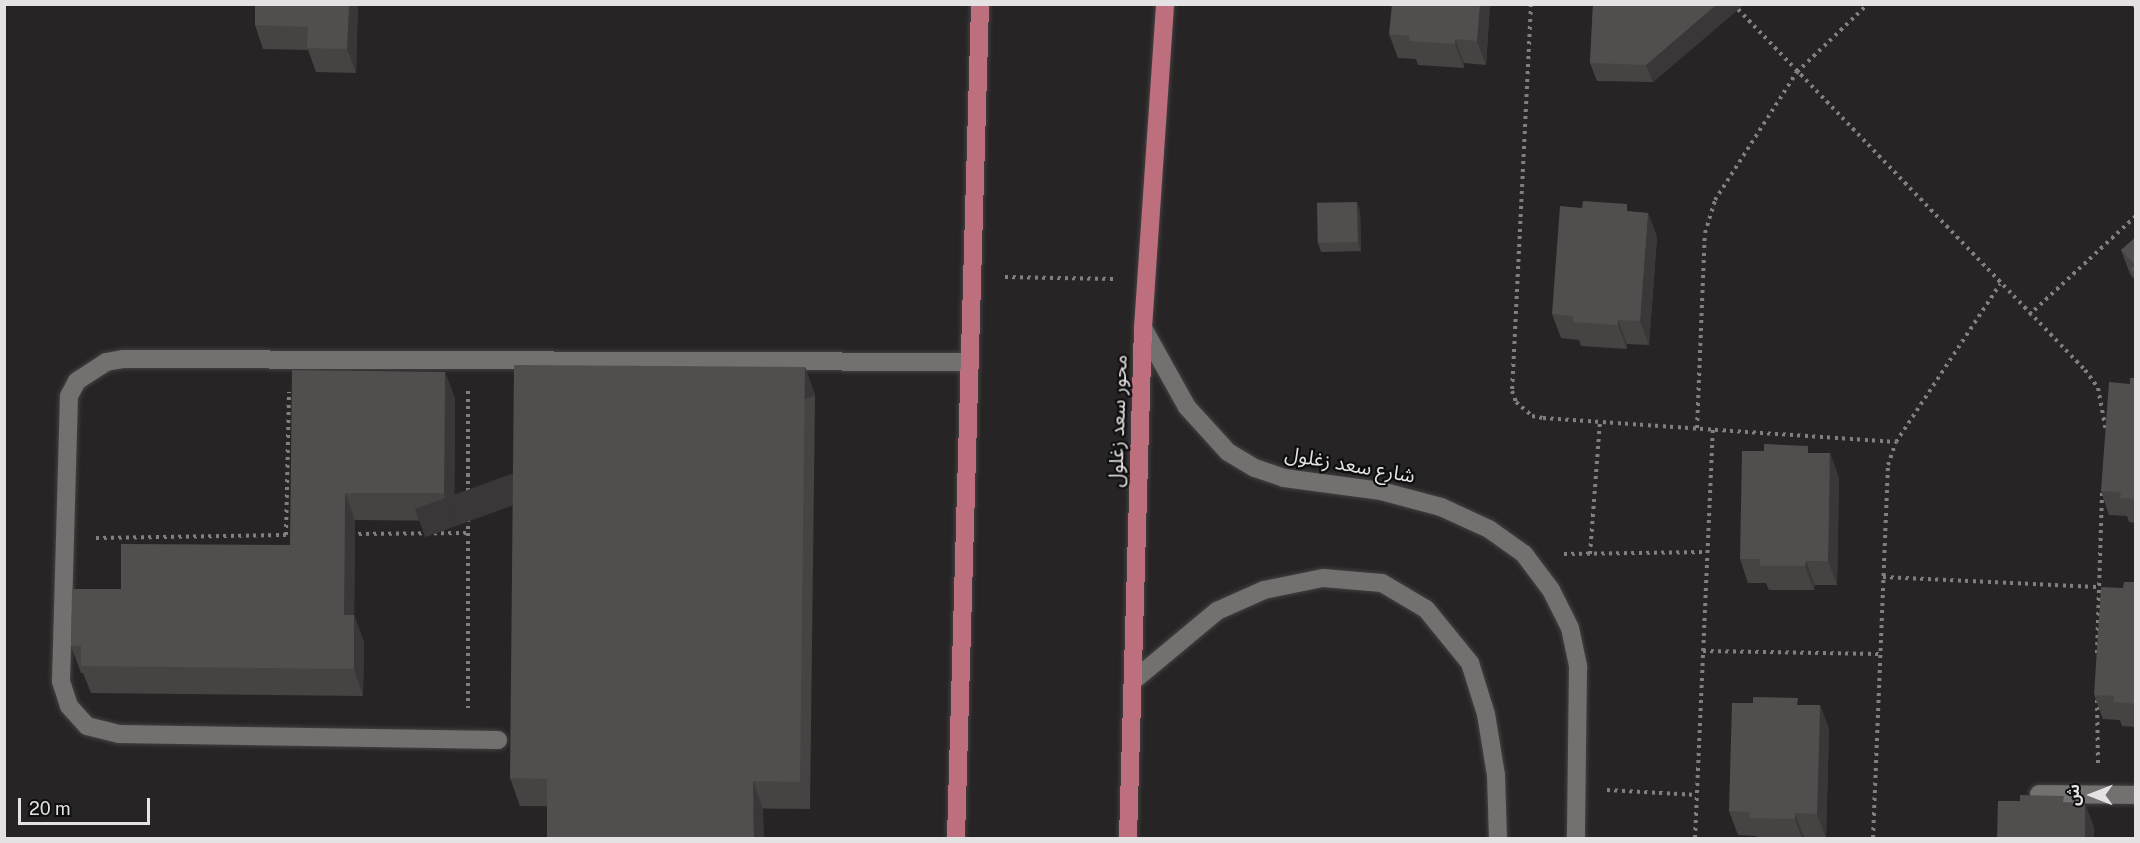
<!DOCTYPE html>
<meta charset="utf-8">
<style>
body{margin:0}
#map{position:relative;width:2140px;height:843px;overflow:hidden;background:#272425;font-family:"Public Sans","Noto Sans Arabic",sans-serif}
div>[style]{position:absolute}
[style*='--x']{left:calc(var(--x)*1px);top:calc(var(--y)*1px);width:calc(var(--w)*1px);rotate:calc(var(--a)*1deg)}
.path>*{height:4px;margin-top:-2px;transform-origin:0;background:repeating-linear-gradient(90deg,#817f7f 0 3px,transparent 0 7.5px)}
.roads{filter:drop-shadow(0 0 2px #434141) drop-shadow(0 0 2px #434141)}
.minor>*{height:18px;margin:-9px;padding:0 9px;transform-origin:9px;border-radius:9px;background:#737070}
.major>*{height:18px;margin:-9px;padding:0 9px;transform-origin:9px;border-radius:9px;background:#bd6f7d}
.wall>*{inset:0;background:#464343}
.shaded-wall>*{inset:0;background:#393737;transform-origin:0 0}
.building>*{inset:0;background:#514e4e;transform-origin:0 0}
span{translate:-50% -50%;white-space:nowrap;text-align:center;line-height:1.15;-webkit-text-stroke:4.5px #0f0e0e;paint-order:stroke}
.street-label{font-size:20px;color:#e4e2e2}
.frame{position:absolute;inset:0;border:6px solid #e4e2e2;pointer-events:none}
.north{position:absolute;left:2062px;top:765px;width:60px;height:60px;-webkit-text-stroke:4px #0f0e0e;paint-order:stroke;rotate:270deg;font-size:16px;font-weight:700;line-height:24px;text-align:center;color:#e4e2e2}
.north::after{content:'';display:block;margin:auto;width:21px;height:27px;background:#e4e2e2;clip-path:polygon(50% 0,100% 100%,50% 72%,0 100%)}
.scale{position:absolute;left:18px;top:798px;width:132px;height:27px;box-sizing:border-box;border:3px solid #e4e2e2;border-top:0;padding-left:8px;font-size:18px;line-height:21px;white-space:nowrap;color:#e4e2e2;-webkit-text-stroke:4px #0f0e0e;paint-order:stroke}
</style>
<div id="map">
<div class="path">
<div style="--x:1531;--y:4;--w:387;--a:92.8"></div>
<div style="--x:1512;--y:391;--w:12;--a:70"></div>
<div style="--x:1516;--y:402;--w:21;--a:41"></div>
<div style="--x:1532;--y:416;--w:11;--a:10"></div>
<div style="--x:1543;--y:418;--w:354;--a:3.9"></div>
<div style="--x:1733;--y:4;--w:508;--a:46.12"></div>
<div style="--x:2085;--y:370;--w:22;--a:54"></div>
<div style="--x:2098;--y:388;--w:44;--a:79.5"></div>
<div style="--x:2133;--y:4;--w:4;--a:45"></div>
<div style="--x:1005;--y:277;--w:109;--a:1.1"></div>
<div style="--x:2029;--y:315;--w:146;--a:-42.8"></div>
<div style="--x:468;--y:391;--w:317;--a:90"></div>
<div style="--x:1697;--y:428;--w:195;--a:-87.7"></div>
<div style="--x:1705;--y:233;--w:34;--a:-73"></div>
<div style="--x:1715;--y:200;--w:152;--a:-57.4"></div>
<div style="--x:1797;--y:72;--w:98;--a:-43.8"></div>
<div style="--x:351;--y:534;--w:117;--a:-0.5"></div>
<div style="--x:286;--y:535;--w:143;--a:-88.8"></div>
<div style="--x:96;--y:538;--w:199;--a:-0.9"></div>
<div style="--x:1564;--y:554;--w:143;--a:-0.8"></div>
<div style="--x:1590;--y:554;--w:133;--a:-85.7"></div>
<div style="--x:1883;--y:577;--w:214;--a:2.7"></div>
<div style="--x:1703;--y:651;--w:176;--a:1"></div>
<div style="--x:2097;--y:653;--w:160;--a:-88.2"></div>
<div style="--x:2097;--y:700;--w:64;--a:89.1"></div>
<div style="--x:1607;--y:790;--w:90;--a:3.2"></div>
<div style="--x:1695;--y:838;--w:409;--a:-87.5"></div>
<div style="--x:1873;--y:838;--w:373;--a:-87.7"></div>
<div style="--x:1888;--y:465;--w:24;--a:-71"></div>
<div style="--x:1896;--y:442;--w:189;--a:-56.6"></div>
</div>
<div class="roads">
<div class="minor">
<div style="--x:1143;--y:328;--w:90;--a:60.9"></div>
<div style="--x:1187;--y:407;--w:61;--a:47.7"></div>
<div style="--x:1228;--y:452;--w:31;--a:31"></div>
<div style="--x:1255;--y:468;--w:31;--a:19"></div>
<div style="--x:1284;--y:478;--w:98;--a:7.6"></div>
<div style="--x:1381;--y:491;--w:62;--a:14.9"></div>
<div style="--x:1441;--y:507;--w:53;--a:24.6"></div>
<div style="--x:1489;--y:529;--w:43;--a:35.5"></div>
<div style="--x:1524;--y:554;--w:45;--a:53.1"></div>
<div style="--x:1551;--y:590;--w:42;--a:63.4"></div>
<div style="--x:1570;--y:628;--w:40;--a:78"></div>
<div style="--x:1578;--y:667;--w:171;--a:90.7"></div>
<div style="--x:1133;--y:681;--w:109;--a:-39.8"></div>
<div style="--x:1217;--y:611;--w:51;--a:-24.1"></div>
<div style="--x:1264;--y:590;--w:60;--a:-11.5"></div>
<div style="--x:1323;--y:578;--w:59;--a:4.8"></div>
<div style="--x:1382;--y:583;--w:51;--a:30.6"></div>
<div style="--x:1426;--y:609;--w:70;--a:50.8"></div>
<div style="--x:1470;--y:663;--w:53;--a:72.6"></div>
<div style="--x:1486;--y:714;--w:62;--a:80.7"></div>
<div style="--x:1496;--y:775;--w:63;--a:88.2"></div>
<div style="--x:498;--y:740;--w:379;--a:-179.1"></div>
<div style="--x:119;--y:734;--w:33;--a:-166"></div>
<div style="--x:87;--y:726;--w:27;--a:-132"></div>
<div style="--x:69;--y:706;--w:26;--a:-108"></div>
<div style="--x:61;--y:681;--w:285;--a:-88.4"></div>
<div style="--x:69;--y:396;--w:17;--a:-62"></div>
<div style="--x:77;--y:381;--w:35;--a:-33"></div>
<div style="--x:106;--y:362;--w:17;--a:-10"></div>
<div style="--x:123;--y:359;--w:845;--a:0.2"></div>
<div style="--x:2039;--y:794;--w:97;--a:0.6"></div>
</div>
<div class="major">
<div style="--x:956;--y:838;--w:834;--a:-88.35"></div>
<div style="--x:1128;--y:838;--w:510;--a:-88.32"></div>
<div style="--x:1143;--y:328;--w:325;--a:-86.1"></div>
</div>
</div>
<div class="wall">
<div style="clip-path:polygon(358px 4px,356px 73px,316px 72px,308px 50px,263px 49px,255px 25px)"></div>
<div style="clip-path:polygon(1490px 4px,1486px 65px,1464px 63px,1464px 68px,1418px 65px,1416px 59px,1398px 58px,1389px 34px)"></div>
<div style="clip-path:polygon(1593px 4px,1741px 4px,1741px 7px,1653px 82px,1597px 81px,1590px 63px)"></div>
<div style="clip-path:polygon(1360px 211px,1361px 251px,1321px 252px,1318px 243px)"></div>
<div style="clip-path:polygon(1629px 212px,1648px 213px,1657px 237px,1649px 345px,1627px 344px,1627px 349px,1581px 346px,1579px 340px,1561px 338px,1552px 314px)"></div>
<div style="clip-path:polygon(2136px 237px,2136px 283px,2134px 279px,2130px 274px,2121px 250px)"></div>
<div style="clip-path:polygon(805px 367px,815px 395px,810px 809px,520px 806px,510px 778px)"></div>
<div style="clip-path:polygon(445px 372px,455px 399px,454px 521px,355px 520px,354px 615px,364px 642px,363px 696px,91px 693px,83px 673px,81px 673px,71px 646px,290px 545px)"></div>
<div style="clip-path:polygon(2136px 378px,2136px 523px,2129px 522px,2127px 516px,2109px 515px,2101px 491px,2130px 384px)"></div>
<div style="clip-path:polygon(1811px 453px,1839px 477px,1837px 585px,1815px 585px,1814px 590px,1769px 590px,1766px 583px,1748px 583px,1740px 559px)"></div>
<div style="clip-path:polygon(2136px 582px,2136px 727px,2122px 726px,2120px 720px,2103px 719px,2094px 695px,2123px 588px)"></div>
<div style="clip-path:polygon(1800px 705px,1820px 705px,1829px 729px,1826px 838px,1804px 837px,1804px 838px,1757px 838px,1756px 836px,1738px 835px,1729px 811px)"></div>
</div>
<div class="shaded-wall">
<div style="clip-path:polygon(349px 4px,358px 4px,356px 73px,347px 49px)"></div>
<div style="clip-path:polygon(1480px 4px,1490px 4px,1486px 65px,1477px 41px)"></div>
<div style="clip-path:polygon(1717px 4px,1741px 4px,1741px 7px,1653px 82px,1646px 65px)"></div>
<div style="clip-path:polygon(1455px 39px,1464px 63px,1464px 68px,1455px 44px)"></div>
<div style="clip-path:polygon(1357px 202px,1360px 211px,1361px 251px,1358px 242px)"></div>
<div style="clip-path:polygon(1648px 213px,1657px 237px,1649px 345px,1640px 321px)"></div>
<div style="clip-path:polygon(1618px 320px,1627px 344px,1627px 349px,1618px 325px)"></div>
<div style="left:805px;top:367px;width:30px;height:415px;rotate:70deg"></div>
<div style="clip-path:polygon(445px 372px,455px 399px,454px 521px,444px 493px)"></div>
<div style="clip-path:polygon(1830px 453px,1839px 477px,1837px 585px,1828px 561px)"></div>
<div style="clip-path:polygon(345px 493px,355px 520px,354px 642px,344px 615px)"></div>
<div style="clip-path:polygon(1806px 561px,1815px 585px,1814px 590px,1805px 566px)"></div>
<div style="clip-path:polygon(354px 615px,364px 642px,363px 696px,354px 669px)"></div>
<div style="clip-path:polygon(1820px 705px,1829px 729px,1826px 838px,1817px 814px)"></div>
<div style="clip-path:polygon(753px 781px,763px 809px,764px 838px,754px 838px)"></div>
<div style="clip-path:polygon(2085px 803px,2094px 827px,2094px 838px,2085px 838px)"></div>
<div style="clip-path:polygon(1795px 813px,1804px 837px,1804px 838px,1802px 838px,1795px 819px)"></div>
</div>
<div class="building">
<div style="clip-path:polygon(255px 4px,349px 4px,347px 49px,307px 48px,308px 27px,255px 25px)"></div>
<div style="clip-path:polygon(1392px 4px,1480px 4px,1477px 41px,1455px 39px,1455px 44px,1409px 41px,1410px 36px,1389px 34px)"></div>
<div style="clip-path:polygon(1593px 4px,1717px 4px,1646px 65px,1590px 63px)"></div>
<div style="clip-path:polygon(1583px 201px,1627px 204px,1627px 211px,1648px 213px,1640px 321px,1618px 320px,1618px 325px,1573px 322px,1573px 316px,1552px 314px,1560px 206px,1582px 208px)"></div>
<div style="left:1357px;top:202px;width:40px;height:40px;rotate:89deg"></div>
<div style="clip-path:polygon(2136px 237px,2136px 275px,2130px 269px,2135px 265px,2121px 250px)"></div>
<div style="clip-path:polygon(514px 365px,805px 367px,800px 782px,753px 781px,754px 838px,547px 838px,547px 779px,510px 778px)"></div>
<div style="clip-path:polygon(292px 370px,445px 372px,444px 493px,345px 493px,344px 615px,354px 615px,354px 669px,81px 666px,81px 646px,71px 646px,72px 589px,121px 589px,121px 544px,290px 545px)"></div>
<div style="clip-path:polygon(2130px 378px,2136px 378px,2136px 499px,2120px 498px,2121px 492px,2101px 491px,2109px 382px,2130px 384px)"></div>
<div style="clip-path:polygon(1764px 444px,1808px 446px,1808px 453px,1830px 453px,1828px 561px,1806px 561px,1805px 566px,1760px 566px,1760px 559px,1740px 559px,1742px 451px,1764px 451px)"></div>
<div style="clip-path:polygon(2124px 582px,2136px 582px,2136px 704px,2114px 702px,2114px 696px,2094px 695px,2101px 587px,2123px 588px)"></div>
<div style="clip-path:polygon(1753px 697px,1798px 698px,1797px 705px,1820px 705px,1817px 814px,1795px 813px,1795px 819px,1749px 818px,1750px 812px,1729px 811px,1732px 703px,1753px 703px)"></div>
<div style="clip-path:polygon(2020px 795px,2064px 796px,2063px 802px,2085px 803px,2085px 838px,1997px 838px,1998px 801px,2020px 801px)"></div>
</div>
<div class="street-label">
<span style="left:1118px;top:421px;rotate:-88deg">محور سعد زغلول</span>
<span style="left:1350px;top:465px;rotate:10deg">شارع سعد زغلول</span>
</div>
<div class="frame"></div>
<div class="north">ش</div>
<div class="scale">20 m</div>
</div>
